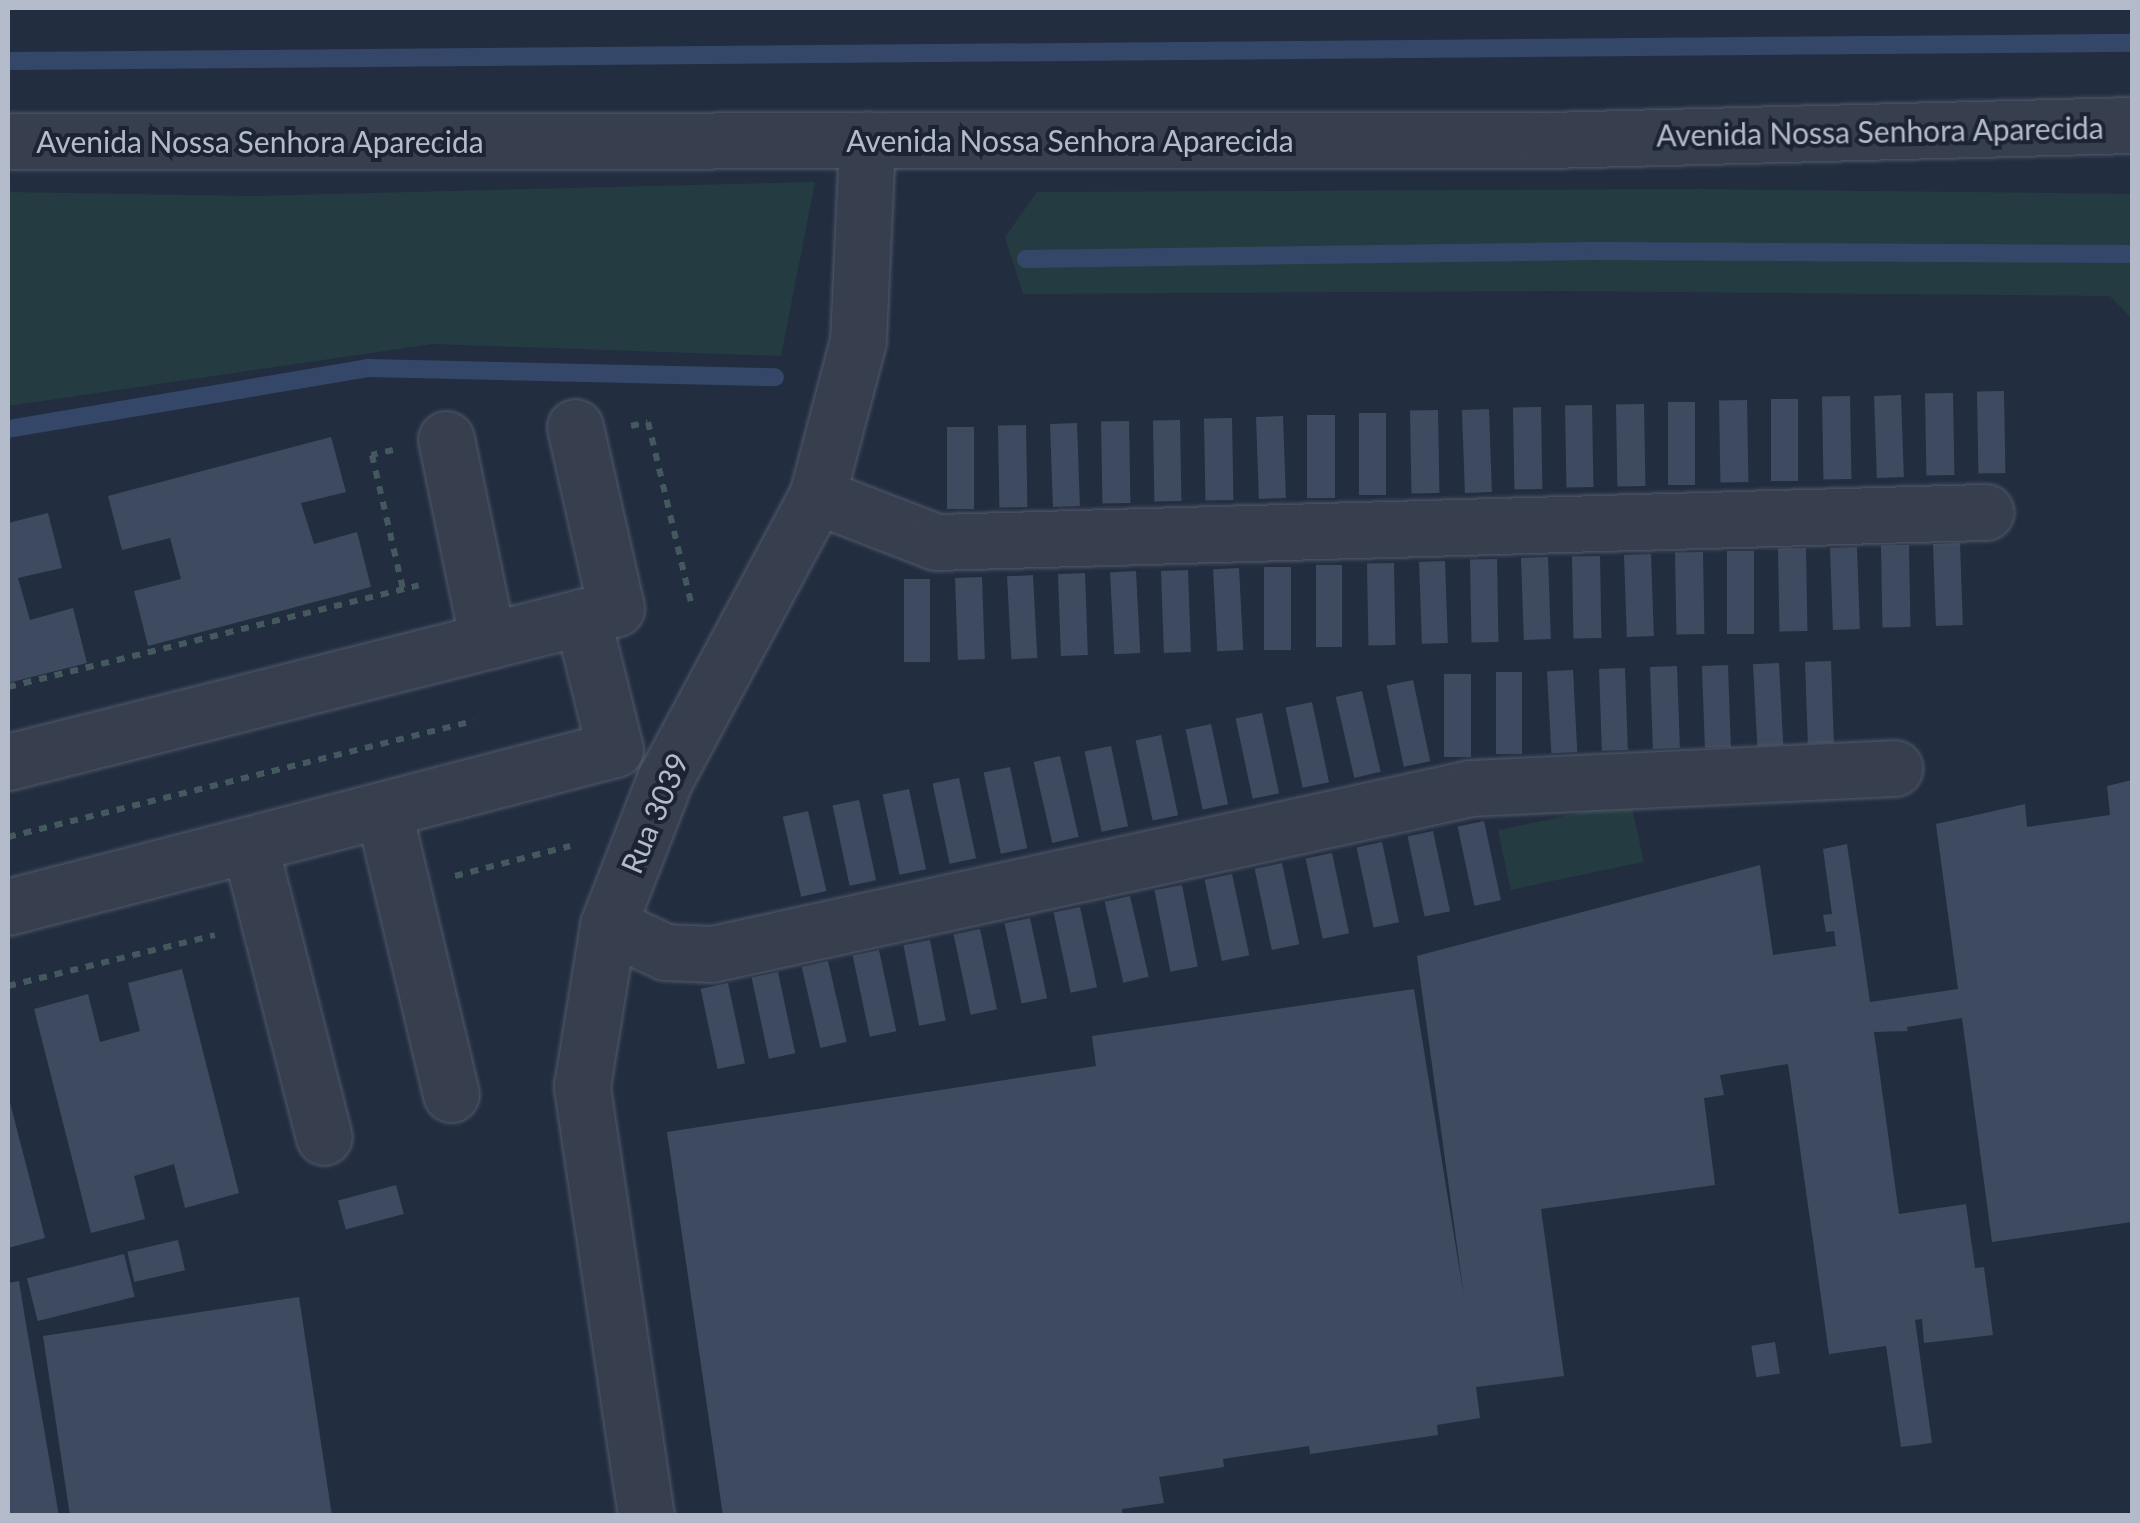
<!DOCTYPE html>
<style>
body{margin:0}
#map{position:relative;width:2140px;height:1523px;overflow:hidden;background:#222d40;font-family:Lato,sans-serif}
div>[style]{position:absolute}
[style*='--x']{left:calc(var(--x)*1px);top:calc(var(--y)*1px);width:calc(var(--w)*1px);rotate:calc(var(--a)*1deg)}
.green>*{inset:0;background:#243c41;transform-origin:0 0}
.stream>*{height:18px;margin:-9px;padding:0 9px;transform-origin:9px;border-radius:9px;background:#354768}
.building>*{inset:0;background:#3e4a60;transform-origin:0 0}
.path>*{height:6px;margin-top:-3px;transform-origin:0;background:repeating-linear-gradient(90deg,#43595e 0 8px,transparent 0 16px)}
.roads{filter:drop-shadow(0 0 2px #525a6a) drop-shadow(0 0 2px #525a6a)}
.minor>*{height:55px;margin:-27.5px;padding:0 27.5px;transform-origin:27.5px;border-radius:27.5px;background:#373f4f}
span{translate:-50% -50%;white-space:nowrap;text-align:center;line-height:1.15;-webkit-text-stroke:8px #1c2434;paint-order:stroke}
.street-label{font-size:30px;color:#b3baca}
.frame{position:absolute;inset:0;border:10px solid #b3baca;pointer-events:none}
</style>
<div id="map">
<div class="green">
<div style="clip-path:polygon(815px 182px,781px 356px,433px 344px,8px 406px,8px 192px,250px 196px)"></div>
<div style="clip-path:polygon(1701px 189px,2132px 194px,2132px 319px,2110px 296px,1555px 291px,1023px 294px,1005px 237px,1037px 192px)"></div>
<div style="left:1631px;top:802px;width:61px;height:136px;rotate:78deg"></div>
</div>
<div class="stream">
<div style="--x:8;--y:61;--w:2124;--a:-0.49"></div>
<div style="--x:1026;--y:259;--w:568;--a:-0.81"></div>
<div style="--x:1594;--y:251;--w:538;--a:0.32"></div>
<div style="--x:8;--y:429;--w:366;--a:-9.6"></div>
<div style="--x:369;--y:368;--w:406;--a:1.3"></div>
</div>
<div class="building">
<div style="left:2004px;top:391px;width:82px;height:27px;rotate:89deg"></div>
<div style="left:1953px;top:393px;width:82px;height:28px;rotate:89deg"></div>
<div style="left:1901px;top:395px;width:82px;height:27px;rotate:88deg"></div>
<div style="left:1850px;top:396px;width:83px;height:28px;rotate:89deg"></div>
<div style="left:1771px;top:399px;width:27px;height:82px"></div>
<div style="left:1747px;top:400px;width:82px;height:28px;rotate:89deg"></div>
<div style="left:1668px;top:402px;width:27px;height:83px"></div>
<div style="left:1644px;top:404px;width:82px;height:28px;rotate:89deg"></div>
<div style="left:1592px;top:405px;width:82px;height:27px;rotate:89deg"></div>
<div style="left:1541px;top:407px;width:82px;height:28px;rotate:89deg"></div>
<div style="left:1489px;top:409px;width:83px;height:27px;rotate:88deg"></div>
<div style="left:1438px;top:410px;width:83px;height:28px;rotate:89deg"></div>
<div style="left:1359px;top:413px;width:27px;height:82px"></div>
<div style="left:1307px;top:415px;width:28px;height:83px"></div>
<div style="left:1283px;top:416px;width:82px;height:27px;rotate:88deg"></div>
<div style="left:1232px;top:418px;width:82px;height:28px;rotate:89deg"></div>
<div style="left:1180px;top:420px;width:81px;height:27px;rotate:89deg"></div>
<div style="left:1129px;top:421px;width:82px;height:28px;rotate:89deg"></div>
<div style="left:1077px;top:423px;width:83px;height:27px;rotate:88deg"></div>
<div style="left:1026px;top:425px;width:82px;height:28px;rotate:89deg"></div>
<div style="left:947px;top:427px;width:27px;height:82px"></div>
<div style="clip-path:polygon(331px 437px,346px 492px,301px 503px,314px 544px,357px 532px,371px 587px,148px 646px,134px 591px,181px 579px,170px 538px,122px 550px,108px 496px)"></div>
<div style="clip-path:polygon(48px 513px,62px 568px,18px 578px,30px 620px,73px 608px,87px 663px,8px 683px,8px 523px)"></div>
<div style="left:1960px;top:543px;width:82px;height:27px;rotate:88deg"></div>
<div style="left:1909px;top:545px;width:82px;height:28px;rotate:89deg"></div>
<div style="left:1857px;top:547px;width:82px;height:27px;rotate:88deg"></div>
<div style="left:1806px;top:548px;width:83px;height:28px;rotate:89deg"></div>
<div style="left:1727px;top:551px;width:27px;height:83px"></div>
<div style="left:1703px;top:552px;width:82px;height:28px;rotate:89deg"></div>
<div style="left:1651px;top:554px;width:82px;height:27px;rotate:88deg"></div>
<div style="left:1600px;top:556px;width:82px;height:28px;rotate:89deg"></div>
<div style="left:1548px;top:557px;width:82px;height:27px;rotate:88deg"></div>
<div style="left:1497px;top:559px;width:83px;height:27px;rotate:89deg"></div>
<div style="left:1445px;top:561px;width:82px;height:26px;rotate:88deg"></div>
<div style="left:1394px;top:563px;width:82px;height:27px;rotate:89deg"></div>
<div style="left:1316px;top:565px;width:26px;height:82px"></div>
<div style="left:1264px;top:567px;width:27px;height:83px"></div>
<div style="left:1239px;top:568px;width:82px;height:26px;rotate:87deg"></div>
<div style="left:1188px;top:570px;width:82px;height:27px;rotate:88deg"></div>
<div style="left:1136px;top:571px;width:82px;height:26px;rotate:87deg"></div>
<div style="left:1085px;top:573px;width:82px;height:27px;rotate:88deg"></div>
<div style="left:1033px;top:575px;width:83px;height:26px;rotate:87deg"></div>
<div style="left:982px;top:577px;width:82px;height:27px;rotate:88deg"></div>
<div style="left:904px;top:579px;width:26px;height:83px"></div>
<div style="left:1831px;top:661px;width:82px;height:26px;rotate:88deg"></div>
<div style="left:1779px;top:663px;width:82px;height:26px;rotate:87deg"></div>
<div style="left:1728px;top:665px;width:82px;height:26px;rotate:88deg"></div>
<div style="left:1677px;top:666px;width:82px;height:27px;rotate:88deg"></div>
<div style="left:1625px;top:668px;width:82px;height:26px;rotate:88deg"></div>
<div style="left:1573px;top:670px;width:82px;height:26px;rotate:87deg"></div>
<div style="left:1496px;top:672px;width:26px;height:82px"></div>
<div style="left:1444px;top:674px;width:27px;height:83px"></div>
<div style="left:1413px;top:680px;width:83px;height:27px;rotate:78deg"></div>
<div style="left:1362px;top:691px;width:83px;height:27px;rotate:77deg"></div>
<div style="left:1312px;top:702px;width:82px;height:27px;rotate:78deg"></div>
<div style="left:1262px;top:713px;width:82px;height:27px;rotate:78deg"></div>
<div style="left:1211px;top:724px;width:82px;height:26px;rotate:78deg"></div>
<div style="left:1161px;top:735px;width:82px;height:26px;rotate:78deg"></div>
<div style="left:1111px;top:746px;width:82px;height:27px;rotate:78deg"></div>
<div style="left:1060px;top:756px;width:83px;height:27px;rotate:77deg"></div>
<div style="left:1010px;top:767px;width:83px;height:27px;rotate:78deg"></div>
<div style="left:959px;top:778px;width:82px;height:27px;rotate:78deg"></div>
<div style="clip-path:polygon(2132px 780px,2132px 1222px,1992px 1242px,1962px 1018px,1907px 1027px,1908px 1031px,1874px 1032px,1899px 1214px,1966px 1204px,1975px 1268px,1984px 1267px,1993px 1335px,1924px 1343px,1922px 1319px,1915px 1320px,1932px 1443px,1901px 1447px,1886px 1346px,1829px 1354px,1788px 1064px,1720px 1075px,1724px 1095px,1704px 1098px,1715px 1185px,1541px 1209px,1564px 1376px,1476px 1387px,1480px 1418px,1437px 1425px,1438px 1435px,1310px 1454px,1309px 1446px,1223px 1459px,1224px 1467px,1159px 1477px,1164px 1503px,1122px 1509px,1122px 1516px,723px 1516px,667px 1132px,1096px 1066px,1092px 1036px,1414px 989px,1464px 1297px,1417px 956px,1760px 865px,1773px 955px,1836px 946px,1834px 931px,1826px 932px,1823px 915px,1832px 914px,1823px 849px,1847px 844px,1870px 1002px,1958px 989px,1936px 824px,2025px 804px,2027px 827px,2110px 815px,2107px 786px)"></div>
<div style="left:909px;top:789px;width:82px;height:27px;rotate:78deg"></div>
<div style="left:859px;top:800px;width:82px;height:27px;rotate:78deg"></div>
<div style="left:808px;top:811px;width:82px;height:26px;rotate:77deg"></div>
<div style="left:1484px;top:821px;width:81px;height:27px;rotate:78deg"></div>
<div style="left:1433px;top:831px;width:82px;height:26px;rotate:78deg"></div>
<div style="left:1382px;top:842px;width:82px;height:26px;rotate:78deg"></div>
<div style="left:1332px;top:853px;width:82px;height:27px;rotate:78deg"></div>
<div style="left:1282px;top:863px;width:83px;height:28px;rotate:78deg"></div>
<div style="left:1232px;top:874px;width:83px;height:28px;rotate:78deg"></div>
<div style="left:1182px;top:885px;width:83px;height:28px;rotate:79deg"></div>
<div style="left:1130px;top:896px;width:83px;height:26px;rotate:77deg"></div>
<div style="left:1080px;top:907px;width:82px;height:27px;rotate:78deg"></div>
<div style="left:1030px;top:918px;width:82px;height:26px;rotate:78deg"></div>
<div style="left:980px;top:929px;width:82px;height:27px;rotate:78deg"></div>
<div style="left:930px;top:940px;width:82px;height:27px;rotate:79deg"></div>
<div style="left:879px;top:950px;width:83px;height:27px;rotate:78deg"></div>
<div style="left:828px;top:961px;width:83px;height:27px;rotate:77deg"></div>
<div style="clip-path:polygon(182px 969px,239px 1193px,185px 1208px,174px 1164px,134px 1176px,145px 1219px,91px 1233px,34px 1009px,88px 994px,100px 1042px,140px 1031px,128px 983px)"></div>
<div style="left:778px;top:972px;width:83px;height:27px;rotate:78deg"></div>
<div style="left:728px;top:983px;width:82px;height:28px;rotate:78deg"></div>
<div style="clip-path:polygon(8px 1095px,45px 1238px,8px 1248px)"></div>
<div style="left:396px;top:1185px;width:30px;height:60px;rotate:75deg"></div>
<div style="left:178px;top:1240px;width:31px;height:52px;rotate:77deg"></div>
<div style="left:124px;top:1254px;width:44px;height:100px;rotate:76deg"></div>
<div style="clip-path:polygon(19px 1281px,25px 1318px,59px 1516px,8px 1516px,8px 1283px)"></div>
<div style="clip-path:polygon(299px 1297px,332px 1516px,70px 1516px,43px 1336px)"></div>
<div style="left:1775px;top:1342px;width:32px;height:24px;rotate:81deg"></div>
</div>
<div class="path">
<div style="--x:631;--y:426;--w:17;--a:-13"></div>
<div style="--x:648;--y:422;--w:190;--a:76.6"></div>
<div style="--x:393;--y:450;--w:22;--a:167"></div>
<div style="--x:372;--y:455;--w:138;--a:77"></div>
<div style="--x:8;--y:687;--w:423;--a:-13.9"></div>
<div style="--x:8;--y:837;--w:480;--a:-14"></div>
<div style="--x:455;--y:876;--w:119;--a:-14.6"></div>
<div style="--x:8;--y:986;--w:213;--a:-13.8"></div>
</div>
<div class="roads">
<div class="minor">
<div style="--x:8;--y:141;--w:1540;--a:-0.04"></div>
<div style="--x:1548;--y:140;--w:584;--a:-1.47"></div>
<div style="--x:575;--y:427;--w:186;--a:77.2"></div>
<div style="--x:616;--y:608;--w:35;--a:165"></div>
<div style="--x:446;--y:439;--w:206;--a:78.3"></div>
<div style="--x:817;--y:496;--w:128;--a:21.1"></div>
<div style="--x:936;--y:542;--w:1050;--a:-1.64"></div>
<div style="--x:8;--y:762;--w:592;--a:-14.18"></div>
<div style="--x:582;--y:617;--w:136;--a:76"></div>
<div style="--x:615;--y:749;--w:627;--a:165.41"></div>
<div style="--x:384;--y:813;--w:289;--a:76.6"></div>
<div style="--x:250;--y:847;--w:299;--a:75.7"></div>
<div style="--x:608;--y:925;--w:63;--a:25.3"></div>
<div style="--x:665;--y:952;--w:47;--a:2.4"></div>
<div style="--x:712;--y:954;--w:777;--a:-12.34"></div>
<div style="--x:1471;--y:788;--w:424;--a:-2.7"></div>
<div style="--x:646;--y:1516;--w:435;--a:-98.5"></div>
<div style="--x:582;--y:1086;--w:163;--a:-80.8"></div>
<div style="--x:608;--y:925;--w:157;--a:-68.7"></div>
<div style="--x:665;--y:779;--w:321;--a:-61.8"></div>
<div style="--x:817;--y:496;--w:160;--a:-75.2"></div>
<div style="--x:858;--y:341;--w:202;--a:-87.4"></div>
</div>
</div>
<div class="street-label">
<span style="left:1880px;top:131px;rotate:-1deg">Avenida Nossa Senhora Aparecida</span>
<span style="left:1070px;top:140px">Avenida Nossa Senhora Aparecida</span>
<span style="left:260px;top:141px">Avenida Nossa Senhora Aparecida</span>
<span style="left:654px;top:813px;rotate:-67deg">Rua 3039</span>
</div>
<div class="frame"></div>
</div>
